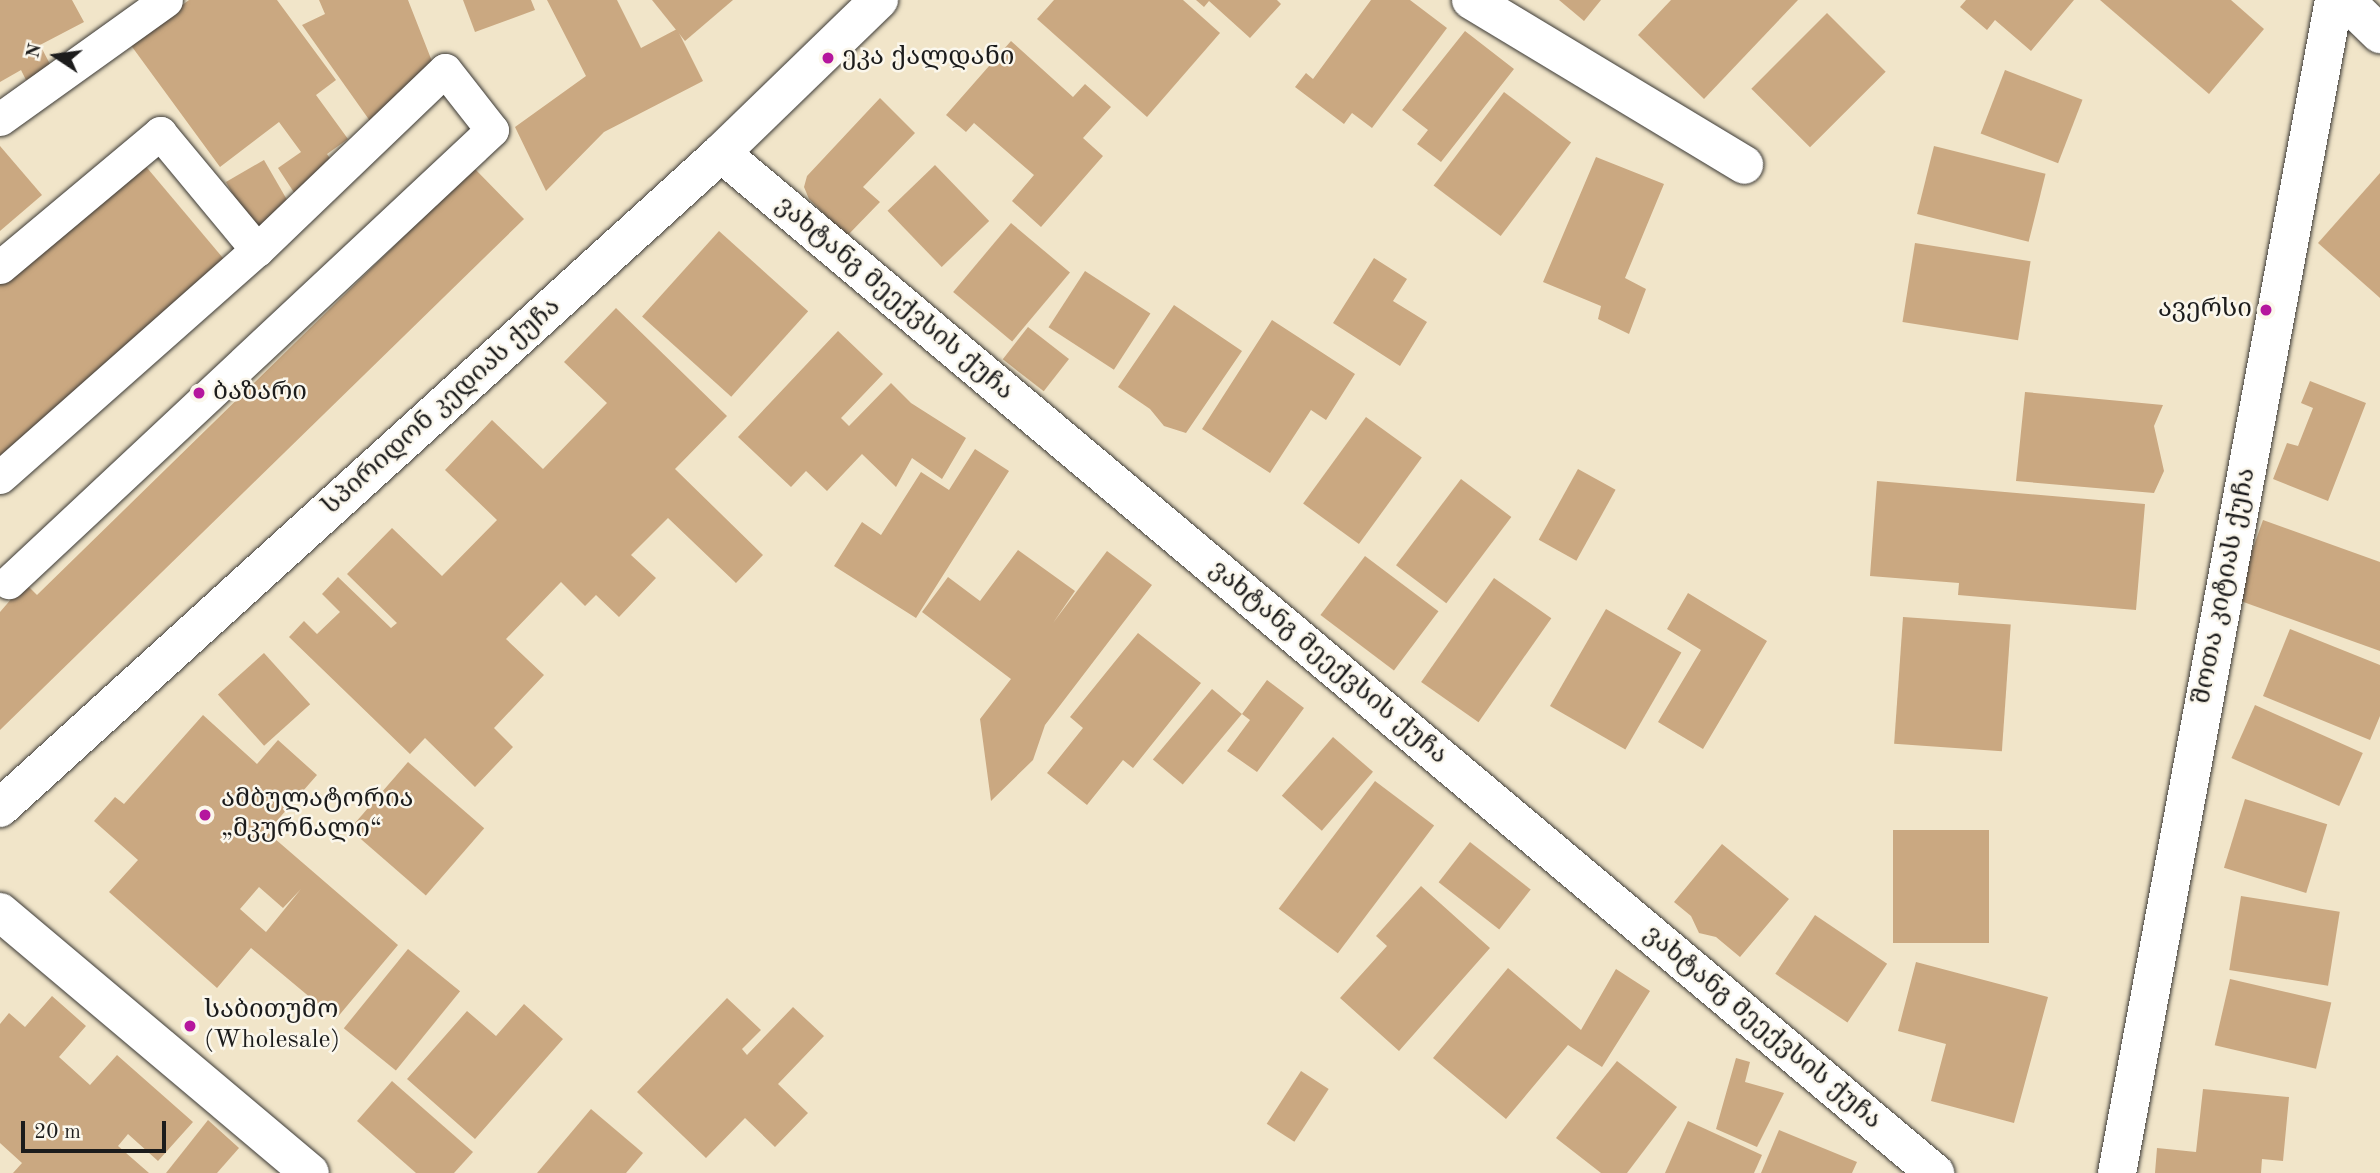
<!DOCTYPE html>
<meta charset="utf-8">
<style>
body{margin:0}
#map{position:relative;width:2380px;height:1173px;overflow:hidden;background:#f1e5c9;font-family:"Old Standard TT","Noto Serif Georgian",serif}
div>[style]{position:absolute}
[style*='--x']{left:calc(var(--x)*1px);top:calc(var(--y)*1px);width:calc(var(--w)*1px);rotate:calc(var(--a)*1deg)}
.building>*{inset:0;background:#caa881;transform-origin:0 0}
.roads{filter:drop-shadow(0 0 2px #3c3a36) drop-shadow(0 0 2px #3c3a36)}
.pedestrian>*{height:33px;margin:-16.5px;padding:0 16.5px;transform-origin:16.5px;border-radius:16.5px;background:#fff}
.minor>*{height:38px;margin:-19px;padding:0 19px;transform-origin:19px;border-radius:19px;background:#fff}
.secondary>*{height:38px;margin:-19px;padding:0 19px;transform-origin:19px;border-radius:19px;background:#fff}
.dots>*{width:19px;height:19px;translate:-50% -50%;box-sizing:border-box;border:4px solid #fbf7ec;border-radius:50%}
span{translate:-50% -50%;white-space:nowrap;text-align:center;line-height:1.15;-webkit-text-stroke:5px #fbf7ec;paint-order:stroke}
.poi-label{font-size:26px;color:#1c1c1c}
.left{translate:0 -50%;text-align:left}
.right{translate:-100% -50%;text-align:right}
.street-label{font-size:26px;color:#1c1c1c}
.north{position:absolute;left:21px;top:21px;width:70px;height:70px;-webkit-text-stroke:5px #fbf7ec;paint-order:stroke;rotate:283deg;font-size:19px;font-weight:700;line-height:28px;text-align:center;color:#1c1c1c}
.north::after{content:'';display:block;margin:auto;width:24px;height:32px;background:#1c1c1c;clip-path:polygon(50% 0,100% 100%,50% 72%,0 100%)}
.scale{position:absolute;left:21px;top:1121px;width:145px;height:32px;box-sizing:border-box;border:4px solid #1c1c1c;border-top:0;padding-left:9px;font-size:21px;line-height:24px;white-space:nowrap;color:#1c1c1c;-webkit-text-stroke:5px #fbf7ec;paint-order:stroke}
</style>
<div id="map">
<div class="building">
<div style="clip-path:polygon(0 0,72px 0,84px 22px,40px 45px,51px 66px,26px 80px,21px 70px,0 82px)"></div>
<div style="clip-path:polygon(189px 0,277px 0,336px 80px,316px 95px,348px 139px,327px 154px,336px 167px,295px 194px,278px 168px,301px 152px,279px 122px,220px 167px,130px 44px)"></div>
<div style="clip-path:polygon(319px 0,408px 0,435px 69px,370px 121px,302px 25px,325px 14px)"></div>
<div style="clip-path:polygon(463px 0,531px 0,535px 10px,475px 32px)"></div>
<div style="clip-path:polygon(547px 0,617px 0,641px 48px,677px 29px,703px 81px,604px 132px,546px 191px,515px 127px,586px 76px)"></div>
<div style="clip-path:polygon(652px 0,733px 0,685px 41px)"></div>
<div style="clip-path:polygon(1054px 0,1183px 0,1220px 33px,1147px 117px,1037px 19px)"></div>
<div style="clip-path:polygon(1196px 0,1277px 0,1281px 4px,1250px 38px,1209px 1px,1204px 7px)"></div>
<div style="clip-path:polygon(1371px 0,1410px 0,1447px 28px,1372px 128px,1352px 113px,1344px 124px,1295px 87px,1306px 73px,1313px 79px)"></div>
<div style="clip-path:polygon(1559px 0,1601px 0,1584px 21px)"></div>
<div style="clip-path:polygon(1671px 0,1798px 0,1704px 99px,1638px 35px)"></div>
<div style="clip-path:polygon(1966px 0,2074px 0,2031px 51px,1995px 20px,1987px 30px,1960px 7px)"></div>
<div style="clip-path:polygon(2100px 0,2231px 0,2264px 29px,2209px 94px)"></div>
<div style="left:1827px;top:13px;width:83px;height:107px;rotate:45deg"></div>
<div style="clip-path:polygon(1465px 31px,1514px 69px,1441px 162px,1417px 144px,1428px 130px,1402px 110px)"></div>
<div style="clip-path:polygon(1011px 41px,1073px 97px,1085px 84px,1111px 107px,1083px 138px,1103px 156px,1041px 227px,1012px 201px,1034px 175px,974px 123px,966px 132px,946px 115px)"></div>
<div style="left:2005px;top:70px;width:83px;height:68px;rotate:21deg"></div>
<div style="left:1504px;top:92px;width:84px;height:117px;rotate:37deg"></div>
<div style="clip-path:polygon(880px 98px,915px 133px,863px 187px,880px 202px,847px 236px,809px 199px,804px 187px,807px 176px)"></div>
<div style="clip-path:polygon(0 146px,42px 195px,0 231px)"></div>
<div style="left:1934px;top:146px;width:115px;height:70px;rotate:14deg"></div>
<div style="clip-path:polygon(1596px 157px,1664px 184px,1625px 278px,1646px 289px,1629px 334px,1598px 319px,1601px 306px,1543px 282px)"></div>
<div style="left:264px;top:160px;width:56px;height:44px;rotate:60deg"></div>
<div style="clip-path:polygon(143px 163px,228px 264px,0 457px,0 284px)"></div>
<div style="left:935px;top:165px;width:78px;height:66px;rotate:46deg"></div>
<div style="clip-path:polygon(474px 168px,524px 219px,0 730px,0 612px,25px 583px,37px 595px)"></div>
<div style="clip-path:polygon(2380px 173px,2380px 298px,2318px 243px)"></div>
<div style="left:1011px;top:223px;width:77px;height:90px;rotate:40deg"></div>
<div style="left:719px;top:231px;width:120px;height:115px;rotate:42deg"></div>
<div style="left:1915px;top:243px;width:117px;height:80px;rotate:9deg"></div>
<div style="clip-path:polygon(1374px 258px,1407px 279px,1393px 301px,1427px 322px,1400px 366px,1333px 323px)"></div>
<div style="left:1085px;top:271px;width:78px;height:67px;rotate:33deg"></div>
<div style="clip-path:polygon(1174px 305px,1242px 351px,1186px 433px,1164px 426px,1150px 409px,1118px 387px)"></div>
<div style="clip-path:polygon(616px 308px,727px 416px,675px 469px,763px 555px,736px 583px,668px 518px,631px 555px,656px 578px,619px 617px,596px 595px,585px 606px,561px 582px,506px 639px,544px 675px,494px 728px,513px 747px,475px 787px,425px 738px,410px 754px,289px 637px,304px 621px,317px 634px,340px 612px,322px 594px,338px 577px,391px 628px,397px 623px,347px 574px,392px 528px,442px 576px,497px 520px,445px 470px,492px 420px,543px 469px,607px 403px,564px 362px)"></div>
<div style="clip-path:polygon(1272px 320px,1355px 374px,1326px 420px,1311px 410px,1270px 473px,1202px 429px)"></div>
<div style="left:1028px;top:327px;width:52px;height:41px;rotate:38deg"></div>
<div style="clip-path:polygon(838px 331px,883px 374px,841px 418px,849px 426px,891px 383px,911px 403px,966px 438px,942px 479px,912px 458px,896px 487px,862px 454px,827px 491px,806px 471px,791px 487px,738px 437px)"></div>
<div style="clip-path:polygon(2310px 381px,2366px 403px,2328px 501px,2273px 479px,2287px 443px,2298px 446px,2313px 408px,2301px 403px)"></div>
<div style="clip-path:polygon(2025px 392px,2163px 405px,2154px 426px,2164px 471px,2154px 493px,2016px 481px)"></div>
<div style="left:1366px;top:417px;width:69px;height:107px;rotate:36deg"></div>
<div style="clip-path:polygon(975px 449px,1009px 471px,916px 618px,834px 566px,862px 522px,881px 535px,921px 472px,949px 490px)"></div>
<div style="left:1578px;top:469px;width:43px;height:81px;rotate:29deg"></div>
<div style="left:1461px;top:479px;width:63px;height:108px;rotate:37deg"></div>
<div style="clip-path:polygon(1877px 481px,2145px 504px,2136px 610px,1958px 595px,1959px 583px,1870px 576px)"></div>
<div style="clip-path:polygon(2263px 520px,2380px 562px,2380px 651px,2235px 599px)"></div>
<div style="clip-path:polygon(1018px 550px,1075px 591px,1053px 623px,1107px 551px,1152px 585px,1045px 725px,1033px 760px,991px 801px,980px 719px,1011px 679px,922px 612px,948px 577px,980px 601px)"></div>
<div style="left:1365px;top:556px;width:92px;height:74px;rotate:37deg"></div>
<div style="left:1494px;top:578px;width:70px;height:127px;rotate:35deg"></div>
<div style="clip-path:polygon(1688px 593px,1767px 641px,1703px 749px,1658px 722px,1701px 650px,1667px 629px)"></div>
<div style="left:1606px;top:609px;width:87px;height:112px;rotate:30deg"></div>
<div style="left:1903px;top:617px;width:108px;height:127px;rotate:4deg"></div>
<div style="clip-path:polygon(2290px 629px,2380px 665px,2380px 716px,2370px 740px,2263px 696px)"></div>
<div style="clip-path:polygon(1138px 633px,1201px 683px,1133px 768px,1123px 760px,1087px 805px,1047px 773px,1083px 728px,1070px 717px)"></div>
<div style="left:264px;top:653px;width:69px;height:62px;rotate:48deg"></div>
<div style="clip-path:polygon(1267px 680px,1304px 708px,1257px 772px,1227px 751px,1250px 720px,1242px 714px)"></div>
<div style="left:1212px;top:689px;width:39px;height:92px;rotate:40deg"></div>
<div style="left:2255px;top:705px;width:118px;height:58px;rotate:24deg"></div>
<div style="clip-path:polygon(evenodd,203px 715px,257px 764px,278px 740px,317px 775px,267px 832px,398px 945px,336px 1019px,251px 948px,217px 988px,109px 892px,138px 860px,94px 821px,115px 797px,124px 804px,203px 715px,259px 887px,283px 908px,301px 889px,266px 932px,240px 909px,259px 887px)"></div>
<div style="left:1333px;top:737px;width:53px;height:78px;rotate:41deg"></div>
<div style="left:408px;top:762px;width:101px;height:89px;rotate:41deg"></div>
<div style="left:1375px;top:781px;width:74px;height:160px;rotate:37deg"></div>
<div style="left:2245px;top:799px;width:86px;height:72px;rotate:17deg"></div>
<div style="left:1989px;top:830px;width:113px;height:96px;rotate:90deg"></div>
<div style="left:1470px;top:842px;width:77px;height:51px;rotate:38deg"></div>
<div style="clip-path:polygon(1722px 844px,1789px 899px,1740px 957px,1716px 937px,1699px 933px,1691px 916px,1674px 902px)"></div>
<div style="clip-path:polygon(1421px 886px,1490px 948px,1399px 1051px,1340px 998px,1387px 946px,1376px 936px)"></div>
<div style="left:2241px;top:896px;width:100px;height:75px;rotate:9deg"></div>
<div style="left:1815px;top:915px;width:87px;height:71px;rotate:34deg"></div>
<div style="left:408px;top:949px;width:67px;height:102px;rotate:39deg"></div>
<div style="clip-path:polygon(1916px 962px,2048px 997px,2014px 1123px,1931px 1101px,1946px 1044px,1898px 1031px)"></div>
<div style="clip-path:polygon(1508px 968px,1581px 1030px,1616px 969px,1650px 991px,1602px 1067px,1568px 1045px,1506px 1119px,1433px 1058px)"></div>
<div style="left:2230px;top:979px;width:104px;height:68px;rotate:13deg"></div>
<div style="clip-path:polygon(52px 996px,86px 1026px,59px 1057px,90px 1085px,117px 1055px,193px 1122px,158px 1161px,128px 1134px,118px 1146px,149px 1173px,13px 1173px,22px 1163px,0 1143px,0 1024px,9px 1013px,25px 1027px)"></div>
<div style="clip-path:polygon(727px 998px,761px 1030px,742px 1049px,747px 1055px,793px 1007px,824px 1036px,778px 1084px,808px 1113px,775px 1147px,745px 1118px,706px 1158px,637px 1092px)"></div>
<div style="clip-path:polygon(524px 1004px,563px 1039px,475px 1139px,407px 1079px,467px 1011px,496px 1036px)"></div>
<div style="clip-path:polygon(1736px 1058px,1750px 1062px,1745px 1082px,1784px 1093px,1757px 1147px,1716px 1129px)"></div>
<div style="clip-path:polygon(1617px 1061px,1677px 1107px,1627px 1173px,1601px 1173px,1556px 1138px)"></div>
<div style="left:1301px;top:1071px;width:33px;height:63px;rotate:33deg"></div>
<div style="clip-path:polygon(392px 1081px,473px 1152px,454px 1173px,416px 1173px,357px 1121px)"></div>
<div style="clip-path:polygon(2203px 1089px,2289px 1097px,2283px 1161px,2262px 1159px,2261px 1173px,2155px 1173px,2157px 1148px,2196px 1152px)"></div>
<div style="clip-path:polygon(591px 1109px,643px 1153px,626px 1173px,537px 1173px)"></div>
<div style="clip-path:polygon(208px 1120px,239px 1148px,217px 1173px,166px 1173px)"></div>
<div style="clip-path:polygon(1688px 1121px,1762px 1155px,1754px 1173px,1665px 1173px)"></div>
<div style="clip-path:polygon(1779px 1130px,1857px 1162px,1852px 1173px,1761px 1173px)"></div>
</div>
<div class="roads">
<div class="pedestrian">
<div style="--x:0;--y:119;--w:204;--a:-35.6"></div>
<div style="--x:0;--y:267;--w:209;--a:-39.9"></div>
<div style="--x:160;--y:133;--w:152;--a:50.3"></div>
<div style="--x:257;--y:250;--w:260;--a:-43.8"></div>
<div style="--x:445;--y:70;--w:76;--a:51.9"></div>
<div style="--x:492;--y:130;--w:662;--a:136.9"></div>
<div style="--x:0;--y:477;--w:343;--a:-41.5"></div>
</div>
<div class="minor">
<div style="--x:1471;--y:0;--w:319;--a:31.1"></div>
<div style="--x:721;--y:153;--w:1586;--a:40.04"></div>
<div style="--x:0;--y:808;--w:974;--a:-42.25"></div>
<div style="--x:721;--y:153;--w:220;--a:-44.1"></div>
<div style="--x:0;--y:912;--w:405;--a:40.1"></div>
<div style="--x:2117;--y:1173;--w:1193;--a:-79.52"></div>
</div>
<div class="secondary">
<div style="--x:2345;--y:0;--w:49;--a:44.2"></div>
</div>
</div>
<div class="dots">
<div style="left:828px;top:58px;background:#b5179e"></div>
<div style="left:2266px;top:310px;background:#b5179e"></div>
<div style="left:199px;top:393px;background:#b5179e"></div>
<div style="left:205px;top:815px;background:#b5179e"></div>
<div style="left:190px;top:1026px;background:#b5179e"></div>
</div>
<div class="poi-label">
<span class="left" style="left:842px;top:58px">ეკა ქალდანი</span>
<span class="right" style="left:2252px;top:310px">ავერსი</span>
<span class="left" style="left:213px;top:393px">ბაზარი</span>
<span class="left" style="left:221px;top:815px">ამბულატორია<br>„მკურნალი“</span>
<span class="left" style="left:204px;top:1026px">საბითუმო<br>(Wholesale)</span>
</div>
<div class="street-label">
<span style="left:894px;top:299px;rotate:40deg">ვახტანგ მეექვსის ქუჩა</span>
<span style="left:442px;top:407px;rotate:-42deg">სპირიდონ კედიას ქუჩა</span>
<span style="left:2225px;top:586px;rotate:-79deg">შოთა კიტიას ქუჩა</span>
<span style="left:1328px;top:663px;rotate:40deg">ვახტანგ მეექვსის ქუჩა</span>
<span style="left:1762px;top:1028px;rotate:40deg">ვახტანგ მეექვსის ქუჩა</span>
</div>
<div class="north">N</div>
<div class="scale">20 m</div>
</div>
